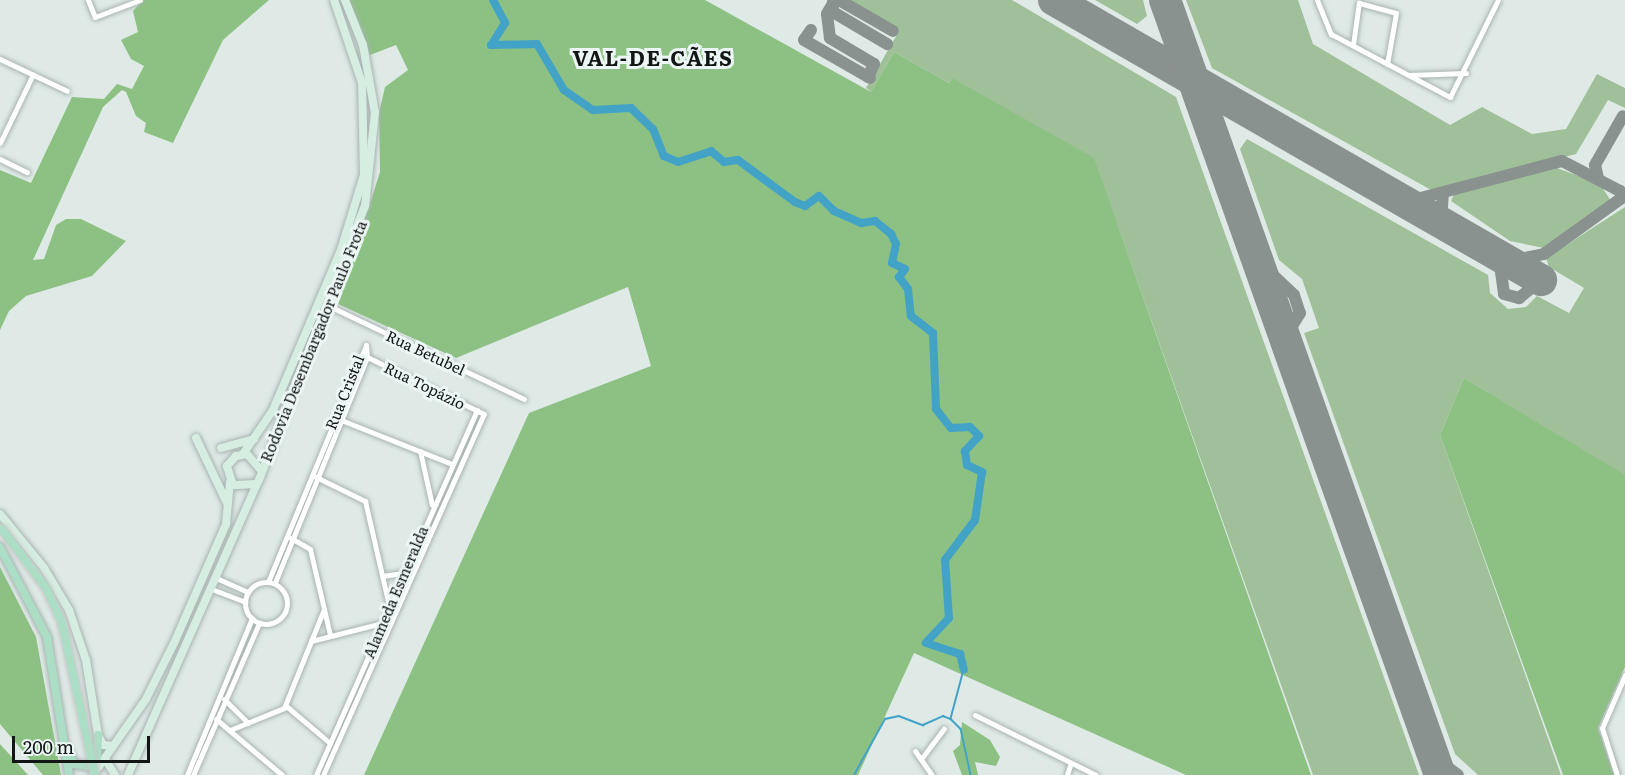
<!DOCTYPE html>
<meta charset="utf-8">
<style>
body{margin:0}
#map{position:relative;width:1625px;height:775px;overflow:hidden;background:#dfeae7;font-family:Literata,serif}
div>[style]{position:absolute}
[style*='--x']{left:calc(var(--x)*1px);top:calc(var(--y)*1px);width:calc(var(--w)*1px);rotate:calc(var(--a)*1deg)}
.green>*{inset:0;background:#9fc099}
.forest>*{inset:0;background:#8cc183}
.stream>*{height:1.5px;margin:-0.75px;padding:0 0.75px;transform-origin:0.75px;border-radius:0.75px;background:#43a3c7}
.river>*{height:8px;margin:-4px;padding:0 4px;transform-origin:4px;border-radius:4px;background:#43a3c7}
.taxiway>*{height:12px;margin:-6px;padding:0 6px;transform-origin:6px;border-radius:6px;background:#8a9290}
.runway>*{height:32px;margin:-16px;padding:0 16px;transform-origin:16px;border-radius:16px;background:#8a9290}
.roads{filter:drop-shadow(0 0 2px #a9b3b1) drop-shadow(0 0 2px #a9b3b1)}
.street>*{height:5px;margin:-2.5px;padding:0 2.5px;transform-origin:2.5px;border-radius:2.5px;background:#fff}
.street>.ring{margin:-2.5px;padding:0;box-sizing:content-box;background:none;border:5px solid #fff;border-radius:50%}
.secondary>*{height:8px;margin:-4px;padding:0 4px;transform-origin:4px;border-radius:4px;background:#d6eee2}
.primary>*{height:8px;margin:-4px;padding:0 4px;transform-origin:4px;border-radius:4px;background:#acddc5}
.bridges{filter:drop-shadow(0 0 2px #c6c7c7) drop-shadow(0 0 2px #c6c7c7)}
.primary-bridge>*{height:8px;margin:-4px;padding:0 4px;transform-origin:4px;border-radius:4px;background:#acddc5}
span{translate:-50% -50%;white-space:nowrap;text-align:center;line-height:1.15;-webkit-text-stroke:6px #ecf7f5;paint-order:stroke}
.street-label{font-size:15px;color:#121615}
.district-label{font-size:21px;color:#121615;font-weight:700;letter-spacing:1.5px}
.scale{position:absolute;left:12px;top:736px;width:138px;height:27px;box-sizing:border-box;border:3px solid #121615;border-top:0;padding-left:8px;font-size:18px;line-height:21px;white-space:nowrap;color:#121615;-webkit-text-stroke:4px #ecf7f5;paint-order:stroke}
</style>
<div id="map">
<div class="green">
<div style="clip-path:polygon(850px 0,1012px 0,1176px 97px,1419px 775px,1313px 775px,1117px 224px,952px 78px,949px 83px,894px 52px,871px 92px,866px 88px,898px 33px)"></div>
<div style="clip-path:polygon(1095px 0,1143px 0,1147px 16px,1137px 24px)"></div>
<div style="clip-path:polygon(1186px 0,1298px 0,1313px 44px,1450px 125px,1482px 107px,1532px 134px,1566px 129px,1597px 74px,1625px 88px,1625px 108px,1608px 100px,1576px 154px,1433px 191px,1212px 68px)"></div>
<div style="clip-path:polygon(1247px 139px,1488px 275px,1490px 293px,1508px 309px,1526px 307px,1537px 296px,1569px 313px,1584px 288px,1549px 267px,1546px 258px,1625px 207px,1625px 476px,1464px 378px,1440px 435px,1561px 775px,1478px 775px,1455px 754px,1304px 333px,1319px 328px,1302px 279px,1279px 260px,1240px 149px)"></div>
<div style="clip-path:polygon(1557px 168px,1600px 184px,1611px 201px,1544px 248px,1510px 241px,1451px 201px,1454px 194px)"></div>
</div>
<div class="forest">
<div style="clip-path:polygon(143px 0,269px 0,223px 40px,173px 143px,144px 132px,146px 123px,136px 116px,126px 92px,122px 90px,103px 107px,33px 260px,44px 259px,56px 225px,66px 219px,81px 219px,126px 241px,92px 276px,26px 296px,9px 311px,0 330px,0 170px,31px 183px,72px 97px,104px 99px,117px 84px,132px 89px,144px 66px,131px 59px,121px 40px,138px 32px,133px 11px)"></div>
<div style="clip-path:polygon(349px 0,705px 0,871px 92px,894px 52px,949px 83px,952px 78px,1094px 158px,1311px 775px,1186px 775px,914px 653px,858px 775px,364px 775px,529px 413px,651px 366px,628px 287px,456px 358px,338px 304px,380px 172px,379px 113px,385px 87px,408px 70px,396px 45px,370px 55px)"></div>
<div style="clip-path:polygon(1464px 378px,1625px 475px,1625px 667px,1598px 728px,1614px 775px,1563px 775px,1440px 435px)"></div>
<div style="clip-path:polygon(0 567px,36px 637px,61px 775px,43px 775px,0 724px)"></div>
<div style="clip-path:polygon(962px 722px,990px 740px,1000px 757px,996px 766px,975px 762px,978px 775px,962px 775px,953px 751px,960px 745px)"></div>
<div style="clip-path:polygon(0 744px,28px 775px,0 775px)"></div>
</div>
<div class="stream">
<div style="--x:964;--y:670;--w:51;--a:104.9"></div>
<div style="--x:951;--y:719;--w:14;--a:45"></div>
<div style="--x:961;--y:729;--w:47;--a:77.7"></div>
<div style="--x:854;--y:775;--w:64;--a:-61"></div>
<div style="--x:885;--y:719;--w:14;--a:-12"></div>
<div style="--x:899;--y:716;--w:26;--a:21"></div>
<div style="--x:923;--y:725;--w:22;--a:-24"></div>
<div style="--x:943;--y:716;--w:9;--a:21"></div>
</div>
<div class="river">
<div style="--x:493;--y:0;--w:26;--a:62"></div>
<div style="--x:505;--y:23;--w:26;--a:122"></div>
<div style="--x:491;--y:45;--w:46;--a:-1.2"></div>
<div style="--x:537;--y:44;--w:53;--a:59.6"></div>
<div style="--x:564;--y:90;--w:35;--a:35"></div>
<div style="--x:593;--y:110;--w:38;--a:-3"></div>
<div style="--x:631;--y:108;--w:30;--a:44"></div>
<div style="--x:653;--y:129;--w:29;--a:68"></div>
<div style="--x:664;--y:156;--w:15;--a:23"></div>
<div style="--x:678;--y:162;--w:35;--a:-18"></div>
<div style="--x:711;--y:151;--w:17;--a:40"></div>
<div style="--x:724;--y:162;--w:14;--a:-8"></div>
<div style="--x:738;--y:160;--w:71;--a:36.4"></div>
<div style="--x:795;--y:202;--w:11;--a:22"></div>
<div style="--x:805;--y:206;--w:17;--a:-36"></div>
<div style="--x:819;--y:196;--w:21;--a:45"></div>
<div style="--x:834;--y:211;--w:30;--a:24"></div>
<div style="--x:861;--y:223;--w:14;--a:-8"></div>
<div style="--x:875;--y:221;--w:21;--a:39"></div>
<div style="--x:891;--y:234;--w:11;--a:63"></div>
<div style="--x:896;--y:244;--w:19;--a:102"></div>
<div style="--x:892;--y:263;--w:14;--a:25"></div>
<div style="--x:905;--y:269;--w:10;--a:127"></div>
<div style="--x:899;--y:277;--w:15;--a:53"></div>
<div style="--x:908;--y:289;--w:27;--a:84"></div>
<div style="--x:911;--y:316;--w:28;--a:38"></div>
<div style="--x:933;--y:333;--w:76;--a:87.7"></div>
<div style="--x:936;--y:409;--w:24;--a:52"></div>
<div style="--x:951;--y:428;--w:19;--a:-3"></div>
<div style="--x:970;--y:427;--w:13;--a:45"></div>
<div style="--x:979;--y:436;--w:21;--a:133"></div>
<div style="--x:965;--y:451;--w:14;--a:82"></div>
<div style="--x:967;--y:465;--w:17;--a:25"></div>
<div style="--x:982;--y:472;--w:49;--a:98.3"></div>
<div style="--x:975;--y:520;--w:50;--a:126.9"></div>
<div style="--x:945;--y:560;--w:58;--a:86.1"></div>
<div style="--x:949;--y:618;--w:34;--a:133"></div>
<div style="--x:926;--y:643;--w:36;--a:18"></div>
<div style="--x:960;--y:654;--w:16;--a:76"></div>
</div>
<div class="taxiway">
<div style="--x:835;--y:0;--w:16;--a:120"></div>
<div style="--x:827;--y:14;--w:24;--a:83"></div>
<div style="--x:830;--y:38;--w:51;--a:30.6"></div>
<div style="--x:874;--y:64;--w:14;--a:115"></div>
<div style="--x:839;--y:0;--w:62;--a:29.9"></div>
<div style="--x:833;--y:2;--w:10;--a:90"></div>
<div style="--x:833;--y:12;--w:63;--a:30.7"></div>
<div style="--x:811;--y:30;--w:12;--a:125"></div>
<div style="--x:804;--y:40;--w:76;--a:29.9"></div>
<div style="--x:1598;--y:178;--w:13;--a:-103"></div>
<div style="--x:1595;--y:165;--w:56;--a:-60.3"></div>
<div style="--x:1372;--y:182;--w:45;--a:23.7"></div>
<div style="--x:1413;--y:200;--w:154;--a:-14.7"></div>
<div style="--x:1562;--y:161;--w:65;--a:27.3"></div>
<div style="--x:1620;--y:191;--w:7;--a:63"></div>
<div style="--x:1623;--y:197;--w:97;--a:144.2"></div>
<div style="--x:1544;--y:254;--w:30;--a:168"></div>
<div style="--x:1515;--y:260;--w:84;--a:-152.2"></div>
<div style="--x:1441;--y:221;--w:28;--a:-86"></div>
<div style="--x:1247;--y:227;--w:37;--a:71"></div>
<div style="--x:1259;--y:262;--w:48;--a:43.3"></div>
<div style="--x:1294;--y:295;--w:19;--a:72"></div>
<div style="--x:1300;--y:313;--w:15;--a:122"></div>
<div style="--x:1292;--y:326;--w:16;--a:180"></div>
<div style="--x:1276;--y:326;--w:12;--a:-132"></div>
<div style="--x:1268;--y:317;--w:24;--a:-90"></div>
<div style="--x:1268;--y:293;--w:49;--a:-109.2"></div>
<div style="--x:1492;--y:252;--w:15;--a:58"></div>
<div style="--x:1500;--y:265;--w:29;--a:82"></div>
<div style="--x:1504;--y:294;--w:16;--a:15"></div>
<div style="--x:1519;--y:298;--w:13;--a:-39"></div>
<div style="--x:1421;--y:718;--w:44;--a:69.9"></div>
<div style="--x:1436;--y:759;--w:27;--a:36"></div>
</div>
<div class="runway">
<div style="--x:1054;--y:0;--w:562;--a:29.9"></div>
<div style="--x:1165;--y:0;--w:822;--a:70.46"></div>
</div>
<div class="roads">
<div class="street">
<div style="--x:88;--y:0;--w:18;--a:68"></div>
<div style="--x:95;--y:17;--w:48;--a:-20.7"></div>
<div style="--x:1317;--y:0;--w:37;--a:68"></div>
<div style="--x:1331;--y:34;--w:135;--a:27.9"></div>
<div style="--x:1450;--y:97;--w:108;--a:-63.7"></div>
<div style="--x:1359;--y:3;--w:38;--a:15"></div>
<div style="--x:1396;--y:13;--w:52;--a:100"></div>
<div style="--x:1353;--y:45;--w:43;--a:-82.1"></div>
<div style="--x:0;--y:59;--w:74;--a:25.5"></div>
<div style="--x:1408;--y:75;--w:58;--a:-2"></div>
<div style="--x:0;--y:143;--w:76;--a:-64.4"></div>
<div style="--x:0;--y:159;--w:30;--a:26"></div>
<div style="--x:329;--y:306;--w:216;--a:25.5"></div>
<div style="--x:341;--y:420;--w:119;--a:21.6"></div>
<div style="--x:420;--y:451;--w:55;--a:77.5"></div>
<div style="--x:316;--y:477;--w:55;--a:26.1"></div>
<div style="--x:365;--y:501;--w:108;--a:77.1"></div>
<div style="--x:291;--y:538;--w:22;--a:30"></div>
<div style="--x:310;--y:549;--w:88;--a:76.9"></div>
<div style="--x:382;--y:576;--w:21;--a:-8"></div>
<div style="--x:214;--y:577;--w:37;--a:24"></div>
<div class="ring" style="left:245px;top:582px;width:37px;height:37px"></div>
<div style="--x:268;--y:582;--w:256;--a:-67.5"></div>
<div style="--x:366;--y:345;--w:12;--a:85"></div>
<div style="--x:367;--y:357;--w:244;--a:112.2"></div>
<div style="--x:209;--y:588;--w:39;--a:21"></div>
<div style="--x:311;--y:641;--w:73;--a:-14.2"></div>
<div style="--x:224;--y:699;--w:34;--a:45"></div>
<div style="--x:285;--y:705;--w:59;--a:40.2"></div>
<div style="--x:975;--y:715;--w:135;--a:26.4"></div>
<div style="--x:216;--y:719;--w:87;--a:40.3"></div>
<div style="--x:230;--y:730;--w:58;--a:-22.2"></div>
<div style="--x:284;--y:708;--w:107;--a:-68"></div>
<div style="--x:915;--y:751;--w:29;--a:55"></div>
<div style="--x:921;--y:759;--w:38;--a:-53"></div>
<div style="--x:187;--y:775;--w:170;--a:-67.5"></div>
<div style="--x:193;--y:775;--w:166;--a:-66.5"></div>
<div style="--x:316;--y:775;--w:399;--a:-66.2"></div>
<div style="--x:323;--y:775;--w:395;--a:-66"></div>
<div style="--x:484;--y:414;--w:130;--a:-154"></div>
<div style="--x:1067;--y:775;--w:10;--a:-73"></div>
<div style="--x:1617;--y:775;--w:49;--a:-107.7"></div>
<div style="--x:1602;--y:728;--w:58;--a:-66.5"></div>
</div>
<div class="secondary">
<div style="--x:196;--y:438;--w:72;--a:64.5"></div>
<div style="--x:221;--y:448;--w:34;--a:-15"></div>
<div style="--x:243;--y:454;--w:53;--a:-55.7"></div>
<div style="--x:273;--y:410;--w:174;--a:-67"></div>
<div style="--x:341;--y:250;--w:78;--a:-73"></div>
<div style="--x:364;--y:175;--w:92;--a:-91.2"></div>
<div style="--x:362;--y:83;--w:88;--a:-108.6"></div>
<div style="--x:255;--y:484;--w:22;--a:177"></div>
<div style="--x:233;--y:485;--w:20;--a:-108"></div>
<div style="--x:227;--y:466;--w:13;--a:-48"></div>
<div style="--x:236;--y:456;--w:11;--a:-10"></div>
<div style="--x:247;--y:454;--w:21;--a:49"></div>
<div style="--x:0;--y:514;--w:70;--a:50.8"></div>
<div style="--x:44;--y:568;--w:49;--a:59.2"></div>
<div style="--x:69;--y:610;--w:53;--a:71.2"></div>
<div style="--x:86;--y:660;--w:76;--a:80.9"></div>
<div style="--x:98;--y:735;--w:11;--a:63"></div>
<div style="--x:103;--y:745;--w:10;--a:6"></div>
<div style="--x:105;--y:759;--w:19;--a:58"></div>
<div style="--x:93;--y:775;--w:93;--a:-55.1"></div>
<div style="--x:146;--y:699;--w:65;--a:-63.4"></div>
<div style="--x:175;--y:641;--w:128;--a:-66.4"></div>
<div style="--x:226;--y:524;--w:42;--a:-84.6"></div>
<div style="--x:128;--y:775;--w:323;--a:-66.1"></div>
<div style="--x:259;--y:480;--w:294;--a:-68.9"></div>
<div style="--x:365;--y:206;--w:94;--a:-83.9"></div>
<div style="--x:375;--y:113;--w:69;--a:-100"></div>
<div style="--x:363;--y:45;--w:48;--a:-111.8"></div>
</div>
<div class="primary">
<div style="--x:0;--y:547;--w:102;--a:62.4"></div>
<div style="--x:47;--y:637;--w:140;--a:80.9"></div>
<div style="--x:66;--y:747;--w:19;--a:65"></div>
<div style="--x:74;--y:764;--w:14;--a:8"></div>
<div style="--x:88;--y:766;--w:13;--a:-45"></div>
<div style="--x:97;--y:757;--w:22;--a:-87"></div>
</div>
</div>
<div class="bridges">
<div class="primary-bridge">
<div style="--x:2;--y:529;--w:74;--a:53.3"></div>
<div style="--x:46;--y:588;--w:38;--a:65"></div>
<div style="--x:62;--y:623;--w:156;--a:77.8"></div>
</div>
</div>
<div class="street-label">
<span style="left:313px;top:341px;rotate:-68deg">Rodovia Desembargador Paulo Frota</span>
<span style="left:426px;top:352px;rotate:25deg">Rua Betubel</span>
<span style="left:425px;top:385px;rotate:26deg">Rua Topázio</span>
<span style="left:344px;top:392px;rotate:-68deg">Rua Cristal</span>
<span style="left:395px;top:592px;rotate:-67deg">Alameda Esmeralda</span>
</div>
<div class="district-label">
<span style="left:653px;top:57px">VAL-DE-CÃES</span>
</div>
<div class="scale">200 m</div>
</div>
